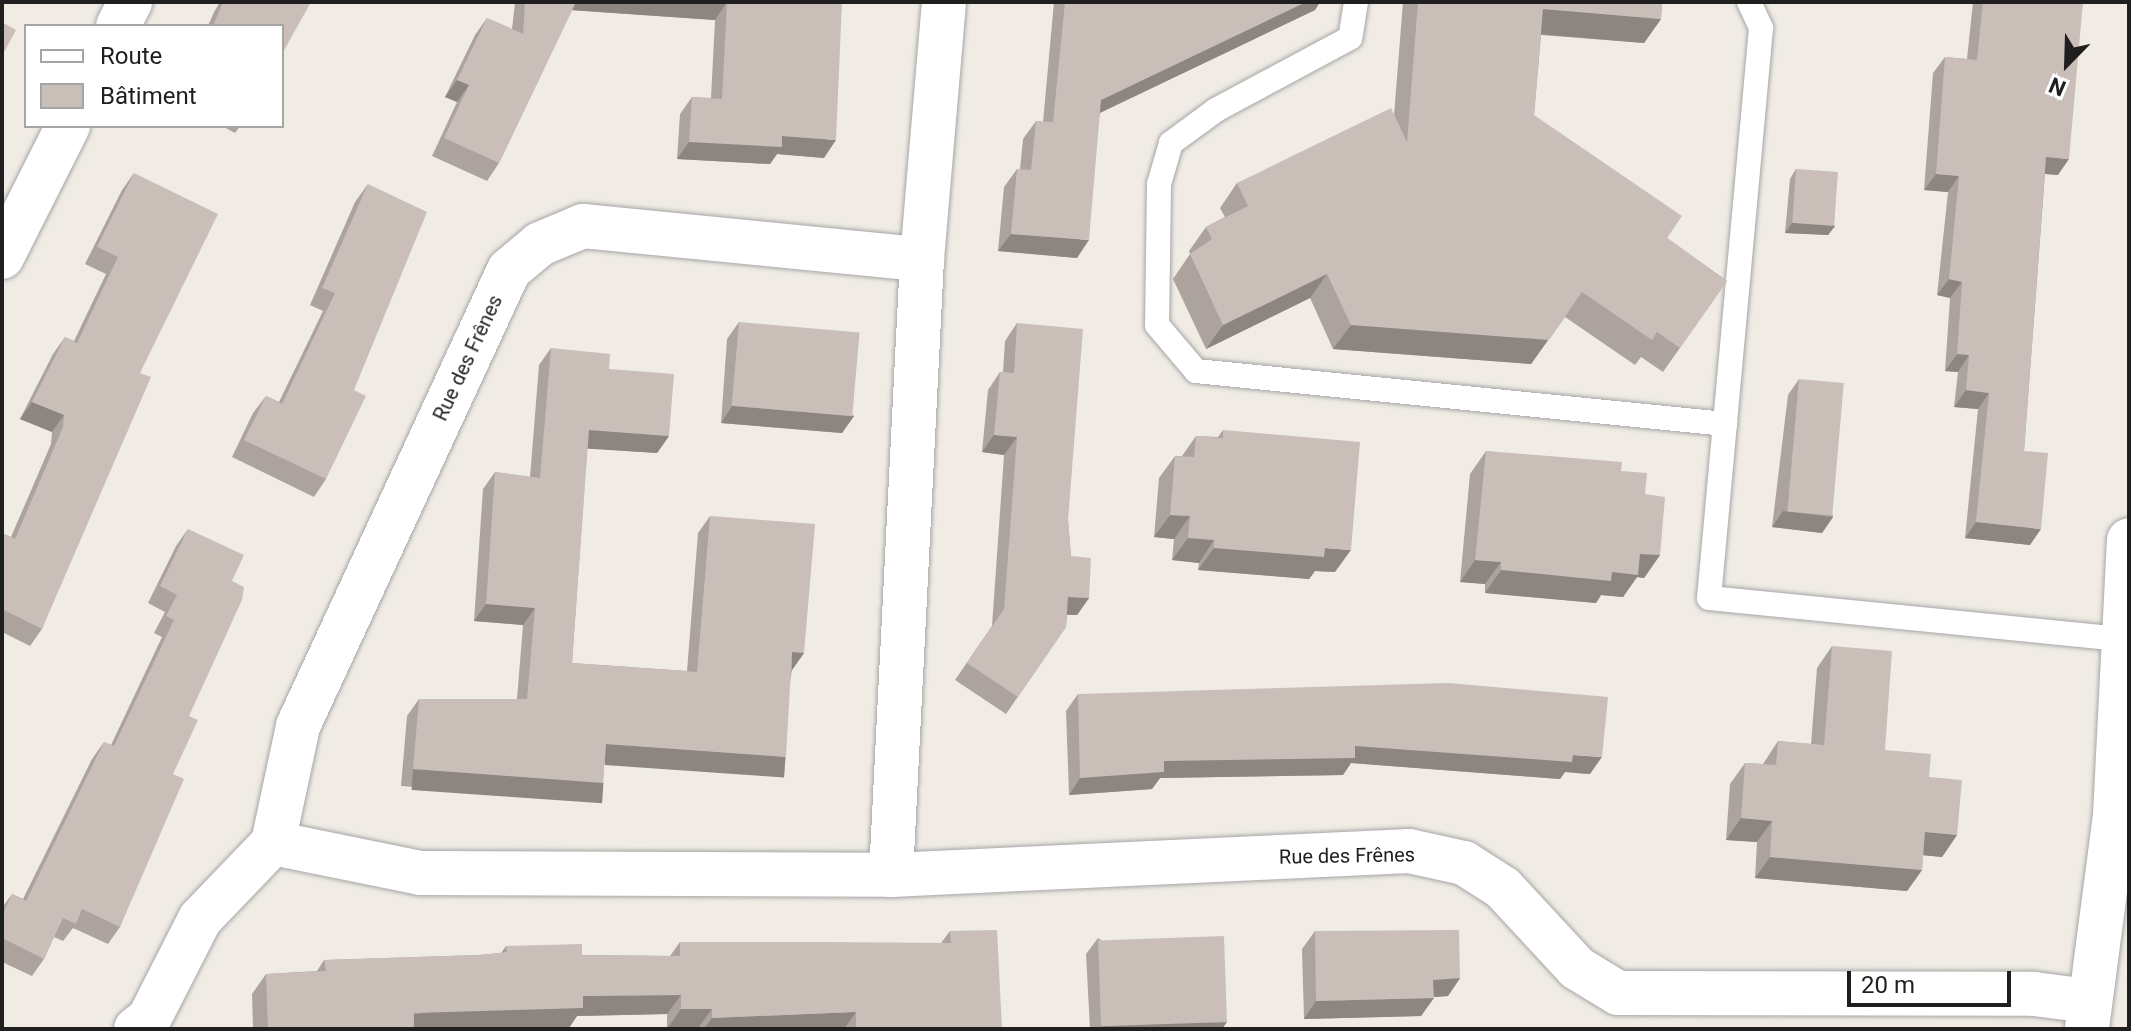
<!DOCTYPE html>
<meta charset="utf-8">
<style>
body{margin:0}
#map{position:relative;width:2131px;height:1031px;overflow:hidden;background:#f0ece5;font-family:Roboto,sans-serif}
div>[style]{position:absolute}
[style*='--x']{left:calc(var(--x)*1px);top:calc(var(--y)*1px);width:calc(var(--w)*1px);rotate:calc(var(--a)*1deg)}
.roads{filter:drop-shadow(0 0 2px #a6a6a6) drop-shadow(0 0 2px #a6a6a6)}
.service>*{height:24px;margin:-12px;padding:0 12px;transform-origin:12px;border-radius:12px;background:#fff}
.minor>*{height:44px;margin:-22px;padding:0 22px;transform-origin:22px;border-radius:22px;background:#fff}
.wall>*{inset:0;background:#ada39e}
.shaded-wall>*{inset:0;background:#8d8581;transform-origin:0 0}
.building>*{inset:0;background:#c9beb8;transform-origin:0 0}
span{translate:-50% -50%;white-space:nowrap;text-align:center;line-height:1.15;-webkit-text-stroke:6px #fff;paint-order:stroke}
.street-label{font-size:20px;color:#1f1f1f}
.frame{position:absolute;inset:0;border:4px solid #1f1f1f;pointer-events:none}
.legend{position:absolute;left:24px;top:24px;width:260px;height:104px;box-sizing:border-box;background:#fff;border:2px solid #a5a5a5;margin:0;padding:10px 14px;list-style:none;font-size:24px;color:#1f1f1f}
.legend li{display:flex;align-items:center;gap:16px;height:40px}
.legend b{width:40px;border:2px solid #a5a5a5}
.north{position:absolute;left:2027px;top:24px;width:80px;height:80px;-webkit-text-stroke:6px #fff;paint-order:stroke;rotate:203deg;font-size:22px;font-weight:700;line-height:32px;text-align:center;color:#1f1f1f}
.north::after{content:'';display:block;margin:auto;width:28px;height:36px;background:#1f1f1f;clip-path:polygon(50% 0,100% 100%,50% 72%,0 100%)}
.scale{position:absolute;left:1847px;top:971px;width:164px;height:36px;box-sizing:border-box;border:4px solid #1f1f1f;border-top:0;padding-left:10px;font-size:24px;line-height:28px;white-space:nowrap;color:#1f1f1f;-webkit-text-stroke:6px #fff;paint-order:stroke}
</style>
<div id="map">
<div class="roads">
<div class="service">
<div style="--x:1356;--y:2;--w:36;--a:99"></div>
<div style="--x:1350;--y:38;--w:152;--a:151.8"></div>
<div style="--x:1216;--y:110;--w:56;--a:143.7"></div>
<div style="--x:1171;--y:143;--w:43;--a:106.3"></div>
<div style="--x:1159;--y:184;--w:141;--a:90.8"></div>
<div style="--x:1157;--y:325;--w:60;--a:49.7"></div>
<div style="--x:1196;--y:371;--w:532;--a:5.72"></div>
<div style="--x:1749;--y:2;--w:29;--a:65"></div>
<div style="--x:1761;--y:28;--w:572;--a:95.21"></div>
<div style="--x:1709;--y:598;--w:414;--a:5.7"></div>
</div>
<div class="minor">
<div style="--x:118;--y:26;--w:27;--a:-63"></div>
<div style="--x:2;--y:257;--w:147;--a:-63.3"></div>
<div style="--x:273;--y:843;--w:150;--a:11.5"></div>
<div style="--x:420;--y:873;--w:471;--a:0.2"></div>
<div style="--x:891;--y:875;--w:519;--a:-2.65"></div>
<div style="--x:1409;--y:851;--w:56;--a:12.3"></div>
<div style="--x:1464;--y:863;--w:46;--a:32.7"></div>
<div style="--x:1503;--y:888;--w:109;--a:47.2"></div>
<div style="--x:1577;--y:968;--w:48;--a:31.4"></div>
<div style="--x:1618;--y:993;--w:416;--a:0.1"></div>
<div style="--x:2034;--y:994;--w:55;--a:7.3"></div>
<div style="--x:891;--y:875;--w:617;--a:-87.12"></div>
<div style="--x:922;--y:259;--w:258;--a:-85.1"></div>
<div style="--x:2087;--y:1028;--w:215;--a:-82.5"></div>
<div style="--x:2115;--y:815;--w:275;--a:-87.1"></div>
<div style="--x:136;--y:1029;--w:16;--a:-38"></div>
<div style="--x:149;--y:1019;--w:112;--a:-63"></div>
<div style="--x:200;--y:919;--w:105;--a:-46.2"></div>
<div style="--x:273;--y:843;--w:120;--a:-77.9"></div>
<div style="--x:298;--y:726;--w:502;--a:-65.17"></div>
<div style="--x:509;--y:270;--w:40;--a:-40"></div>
<div style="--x:540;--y:244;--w:47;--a:-22.7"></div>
<div style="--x:583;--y:226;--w:341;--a:5.6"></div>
</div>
</div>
<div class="wall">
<div style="clip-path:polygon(220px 2px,311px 2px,282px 26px,208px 26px,214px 12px)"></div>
<div style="clip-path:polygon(515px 2px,842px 2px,824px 158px,777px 154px,770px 164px,677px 159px,680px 114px,692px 97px,711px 98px,715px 20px,572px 10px,499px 163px,487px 181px,432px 156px,457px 102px,445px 97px,475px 35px,487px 18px,512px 29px)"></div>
<div style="clip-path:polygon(1054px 2px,1320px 2px,1315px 10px,1100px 113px,1077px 258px,998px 251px,1004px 187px,1017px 169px,1020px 169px,1023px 139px,1036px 121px,1043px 122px)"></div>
<div style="clip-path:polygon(1403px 2px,1662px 2px,1661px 19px,1644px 43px,1541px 35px,1534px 115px,1667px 238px,1727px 281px,1663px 372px,1641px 357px,1635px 365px,1565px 317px,1531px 364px,1333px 349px,1310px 298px,1206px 349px,1173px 279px,1190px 254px,1189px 251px,1206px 227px,1225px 217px,1220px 208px,1237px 183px,1394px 115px)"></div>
<div style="clip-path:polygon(1973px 2px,2083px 2px,2058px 175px,2045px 174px,2024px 451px,2030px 545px,1965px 538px,1978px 409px,1954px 407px,1958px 372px,1945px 371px,1950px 298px,1937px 295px,1948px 192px,1924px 190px,1933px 73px,1945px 57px,1967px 59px)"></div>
<div style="clip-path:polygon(222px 126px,240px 126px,235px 133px)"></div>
<div style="clip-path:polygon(1796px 169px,1835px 226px,1828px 235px,1785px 233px,1790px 179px)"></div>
<div style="clip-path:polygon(134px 173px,140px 373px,42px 629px,30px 646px,2px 632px,2px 533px,11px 537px,51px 444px,52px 432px,20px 419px,53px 354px,65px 337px,74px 341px,106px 274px,85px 264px,122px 190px)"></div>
<div style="clip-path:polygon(368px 184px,354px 390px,326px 479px,314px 497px,232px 457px,253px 413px,266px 396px,279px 402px,323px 311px,310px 305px,355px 202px)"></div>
<div style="clip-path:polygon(739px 322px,854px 416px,842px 433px,721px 423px,727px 339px)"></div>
<div style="clip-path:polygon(1017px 323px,1068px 520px,1071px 556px,1089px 598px,1077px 615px,1067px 615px,1066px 627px,1006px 714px,955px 680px,992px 626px,1004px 455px,982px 452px,988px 390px,1000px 372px,1003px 372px,1005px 341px)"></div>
<div style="clip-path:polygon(551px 348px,609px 369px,669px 436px,657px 453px,587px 448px,572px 663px,687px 671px,698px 533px,710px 516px,804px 653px,792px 670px,774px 774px,604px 762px,603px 783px,591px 800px,401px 786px,407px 716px,419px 699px,517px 699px,523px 625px,474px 621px,483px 489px,495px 472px,530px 477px,539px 365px)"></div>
<div style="clip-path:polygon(1799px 379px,1833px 517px,1822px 533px,1772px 527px,1788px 395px)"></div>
<div style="clip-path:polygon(1223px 430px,1335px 572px,1315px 571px,1309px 579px,1198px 570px,1199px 563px,1172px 560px,1174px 539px,1154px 537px,1159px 478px,1175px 456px,1182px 456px,1196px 436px,1218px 437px)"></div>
<div style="clip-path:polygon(1486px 451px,1621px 471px,1645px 494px,1660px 555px,1644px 578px,1637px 577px,1623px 597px,1601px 595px,1596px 603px,1485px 593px,1485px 584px,1460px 582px,1470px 474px)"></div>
<div style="clip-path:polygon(188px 529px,232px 581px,189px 716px,173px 774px,120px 927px,108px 944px,73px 928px,63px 941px,54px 937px,44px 959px,32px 976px,2px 962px,2px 908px,12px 894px,23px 899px,92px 759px,104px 742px,111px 745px,162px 637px,154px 633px,165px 612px,148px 603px,176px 546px)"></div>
<div style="clip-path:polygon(1832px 646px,1885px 750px,1929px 777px,1957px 835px,1942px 857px,1923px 855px,1922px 870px,1907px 891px,1755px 878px,1757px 842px,1726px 840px,1730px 784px,1745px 763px,1763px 764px,1778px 741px,1811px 744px,1817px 668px)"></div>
<div style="clip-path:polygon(1078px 694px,1590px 774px,1565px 772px,1560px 779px,1351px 763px,1343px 775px,1160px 778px,1152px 789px,1069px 795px,1066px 711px)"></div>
<div style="clip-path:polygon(950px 931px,1002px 1029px,667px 1029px,667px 1014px,577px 1016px,569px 1028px,530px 1029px,253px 1029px,252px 994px,266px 974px,317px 971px,324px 960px,479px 955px,501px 953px,506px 946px,582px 955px,670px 956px,680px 942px,941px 943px)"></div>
<div style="clip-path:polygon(1315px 931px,1460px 978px,1448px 996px,1434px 997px,1421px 1016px,1304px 1019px,1302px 949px)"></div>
<div style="clip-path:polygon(1098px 938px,1222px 1029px,1090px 1029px,1086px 954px)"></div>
</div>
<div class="shaded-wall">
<div style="clip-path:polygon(574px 2px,727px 2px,715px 20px,569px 10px)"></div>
<div style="clip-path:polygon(1306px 2px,1320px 2px,1315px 10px,1089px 118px,1101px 100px)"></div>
<div style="clip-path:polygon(1543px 9px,1661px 19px,1644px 43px,1526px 33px)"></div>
<div style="clip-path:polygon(457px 80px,469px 85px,457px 102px,445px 97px)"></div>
<div style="clip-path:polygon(782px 136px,836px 140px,824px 158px,777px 154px,770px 164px,677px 159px,689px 142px)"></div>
<div style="clip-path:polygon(2046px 157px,2069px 159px,2058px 175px,2034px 173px)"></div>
<div style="clip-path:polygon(1936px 174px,1959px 176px,1948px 192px,1924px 190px)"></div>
<div style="clip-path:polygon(1792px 223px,1835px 226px,1828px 235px,1785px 233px)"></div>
<div style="clip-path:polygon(1011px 234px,1089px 240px,1077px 258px,998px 251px)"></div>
<div style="clip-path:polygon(1327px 274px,1310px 298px,1206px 349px,1223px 325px)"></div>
<div style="clip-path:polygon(1949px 279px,1962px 282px,1950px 298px,1937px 295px)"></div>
<div style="clip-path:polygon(1582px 292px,1531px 364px,1333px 349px,1351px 325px)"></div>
<div style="clip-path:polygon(1957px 354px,1969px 355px,1958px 372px,1945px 371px)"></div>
<div style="clip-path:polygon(1966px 390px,1989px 393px,1978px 409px,1954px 407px)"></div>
<div style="clip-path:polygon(32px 402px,64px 415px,52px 432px,20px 419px)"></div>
<div style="clip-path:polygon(732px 406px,854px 416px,842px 433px,721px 423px)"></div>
<div style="clip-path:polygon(589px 430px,669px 436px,657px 453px,577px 448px)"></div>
<div style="clip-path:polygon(994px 435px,1017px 437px,1004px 455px,982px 452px)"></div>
<div style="clip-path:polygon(1783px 511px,1833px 517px,1822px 533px,1772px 527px)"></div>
<div style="clip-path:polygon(1170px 515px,1190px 516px,1174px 539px,1154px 537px)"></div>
<div style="clip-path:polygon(1976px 522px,2041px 529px,2030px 545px,1965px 538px)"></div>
<div style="clip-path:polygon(1188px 538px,1214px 540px,1199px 563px,1172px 560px)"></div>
<div style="clip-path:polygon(1214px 548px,1325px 548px,1351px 550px,1335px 572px,1315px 571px,1309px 579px,1198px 570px)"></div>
<div style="clip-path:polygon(1640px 554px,1660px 555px,1644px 578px,1637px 577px,1623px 597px,1601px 595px,1596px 603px,1485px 593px,1501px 570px,1612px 572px)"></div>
<div style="clip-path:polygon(1475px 560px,1501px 562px,1485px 584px,1460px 582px)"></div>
<div style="clip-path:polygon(1068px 597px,1089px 598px,1077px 615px,1056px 614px)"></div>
<div style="clip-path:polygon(486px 604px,535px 608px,523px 625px,474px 621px)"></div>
<div style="clip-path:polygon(792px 652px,804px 653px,792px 670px)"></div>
<div style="left:606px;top:744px;width:180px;height:21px;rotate:4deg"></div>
<div style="clip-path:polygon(1355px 746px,1573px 755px,1602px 757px,1590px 774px,1565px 772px,1560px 779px,1351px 763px,1343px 775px,1160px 778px,1152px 789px,1069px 795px,1080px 778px,1164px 761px)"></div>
<div style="left:413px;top:769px;width:191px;height:21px;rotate:4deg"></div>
<div style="clip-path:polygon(1741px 818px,1772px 821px,1757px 842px,1726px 840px)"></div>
<div style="clip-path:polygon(1925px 832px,1957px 835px,1942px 857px,1910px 854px)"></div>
<div style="clip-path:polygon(1770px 857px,1922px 870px,1907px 891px,1755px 878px)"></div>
<div style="clip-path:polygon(1460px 978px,1448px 996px,1421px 998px,1433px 980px)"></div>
<div style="clip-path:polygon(681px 995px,667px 1014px,577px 1016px,569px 1028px,530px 1029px,274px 1029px,583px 996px)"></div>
<div style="clip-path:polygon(1434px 998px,1421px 1016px,1304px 1019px,1316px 1001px)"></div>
<div style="clip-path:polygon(681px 1009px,712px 1009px,698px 1028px,667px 1029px)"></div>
<div style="clip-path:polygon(856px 1012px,844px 1029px,704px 1029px,712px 1018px)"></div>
<div style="clip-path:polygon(1227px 1022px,1222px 1029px,1099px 1029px,1103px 1024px)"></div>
</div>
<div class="building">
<div style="clip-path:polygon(223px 2px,311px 2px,282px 54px,282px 26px,213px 26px)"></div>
<div style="clip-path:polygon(525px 2px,576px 2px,499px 163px,444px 138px,469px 85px,457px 80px,487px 18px,523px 34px)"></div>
<div style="clip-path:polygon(722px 2px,842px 2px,836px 140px,782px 136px,782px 147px,689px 142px,692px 97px,722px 99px,727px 2px)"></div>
<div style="clip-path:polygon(1065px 2px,1306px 2px,1101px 100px,1089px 240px,1011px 234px,1017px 169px,1031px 170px,1036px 121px,1053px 122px)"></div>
<div style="clip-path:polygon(1418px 2px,1662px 2px,1661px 19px,1543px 9px,1534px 115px,1682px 216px,1667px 238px,1727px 281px,1680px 348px,1657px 332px,1652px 340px,1582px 292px,1549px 340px,1351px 325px,1327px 274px,1223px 325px,1190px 254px,1212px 239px,1206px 227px,1248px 206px,1237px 183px,1391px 108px,1407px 142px)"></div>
<div style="clip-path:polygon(1983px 2px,2083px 2px,2069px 159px,2046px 157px,2024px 451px,2048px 453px,2041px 529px,1976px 522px,1989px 393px,1966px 390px,1969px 355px,1957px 354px,1962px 282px,1949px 279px,1959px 176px,1936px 174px,1945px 57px,1977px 60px)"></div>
<div style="clip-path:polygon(2px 22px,16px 30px,2px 56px)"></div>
<div style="left:1796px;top:169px;width:42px;height:54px;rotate:4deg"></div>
<div style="clip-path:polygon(134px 173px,218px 214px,140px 373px,151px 377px,42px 629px,2px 609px,2px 533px,15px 539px,63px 427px,64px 415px,32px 402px,65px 337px,77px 343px,118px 257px,97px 247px)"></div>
<div style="clip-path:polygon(368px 184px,427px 212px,354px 390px,366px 396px,326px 479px,244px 440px,266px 396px,282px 404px,335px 293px,322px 288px)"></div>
<div style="left:739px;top:322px;width:121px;height:84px;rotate:5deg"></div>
<div style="clip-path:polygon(1017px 323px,1083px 329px,1068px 520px,1071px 556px,1091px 558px,1089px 598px,1068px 597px,1066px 627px,1018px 697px,967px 663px,1004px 609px,1017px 437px,994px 435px,1000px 372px,1014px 373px)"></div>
<div style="clip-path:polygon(551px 348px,610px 354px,609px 369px,674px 374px,669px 436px,589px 430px,572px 663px,697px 672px,710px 516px,815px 524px,804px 653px,792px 652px,786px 757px,606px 744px,603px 783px,413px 769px,419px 699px,527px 699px,535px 608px,486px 604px,495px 472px,540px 478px)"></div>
<div style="left:1799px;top:379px;width:45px;height:133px;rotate:5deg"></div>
<div style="clip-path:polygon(1223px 430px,1360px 442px,1351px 550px,1325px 548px,1324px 557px,1214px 548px,1214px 540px,1188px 538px,1190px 516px,1170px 515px,1175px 456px,1194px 457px,1196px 436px,1223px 438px)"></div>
<div style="clip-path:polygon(1486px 451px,1622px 462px,1621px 471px,1647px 473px,1645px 494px,1665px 497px,1660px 555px,1640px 554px,1638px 575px,1612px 572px,1611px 581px,1501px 570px,1501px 562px,1475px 560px)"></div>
<div style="clip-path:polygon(188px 529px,244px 555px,232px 581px,244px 587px,242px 600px,189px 716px,198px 720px,173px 774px,184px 779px,120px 927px,82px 909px,76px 924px,63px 918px,44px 959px,2px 938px,2px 915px,12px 894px,26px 901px,104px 742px,114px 746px,174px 620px,166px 616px,177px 595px,160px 586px)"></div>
<div style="clip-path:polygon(1832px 646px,1892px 651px,1885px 750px,1931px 754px,1929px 777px,1962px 780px,1957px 835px,1925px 832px,1922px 870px,1770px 857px,1772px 821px,1741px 818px,1745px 763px,1776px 765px,1778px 741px,1824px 745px)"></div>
<div style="clip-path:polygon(1448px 683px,1608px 697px,1602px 757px,1573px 755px,1572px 762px,1355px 746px,1355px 758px,1164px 761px,1164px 772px,1080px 778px,1078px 694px)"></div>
<div style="clip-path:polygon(997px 930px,1002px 1029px,856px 1029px,856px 1012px,712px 1018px,712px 1009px,681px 1009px,681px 995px,583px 996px,583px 1008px,414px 1013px,414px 1027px,268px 1029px,266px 974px,326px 971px,324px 960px,479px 955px,507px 952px,506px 946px,582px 944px,582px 955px,680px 956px,680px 942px,951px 943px,950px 931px)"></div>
<div style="clip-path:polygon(1459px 930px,1460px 978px,1433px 980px,1434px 998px,1316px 1001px,1315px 931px)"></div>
<div style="left:1224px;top:936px;width:86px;height:126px;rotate:88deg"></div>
</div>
<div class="street-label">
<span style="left:468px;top:358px;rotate:-65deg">Rue des Frênes</span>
<span style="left:1347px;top:856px;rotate:-1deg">Rue des Frênes</span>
</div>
<div class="frame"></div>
<ul class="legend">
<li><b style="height:10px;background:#fff"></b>Route</li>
<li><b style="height:22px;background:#c9beb8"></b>Bâtiment</li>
</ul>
<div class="north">N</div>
<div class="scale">20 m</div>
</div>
